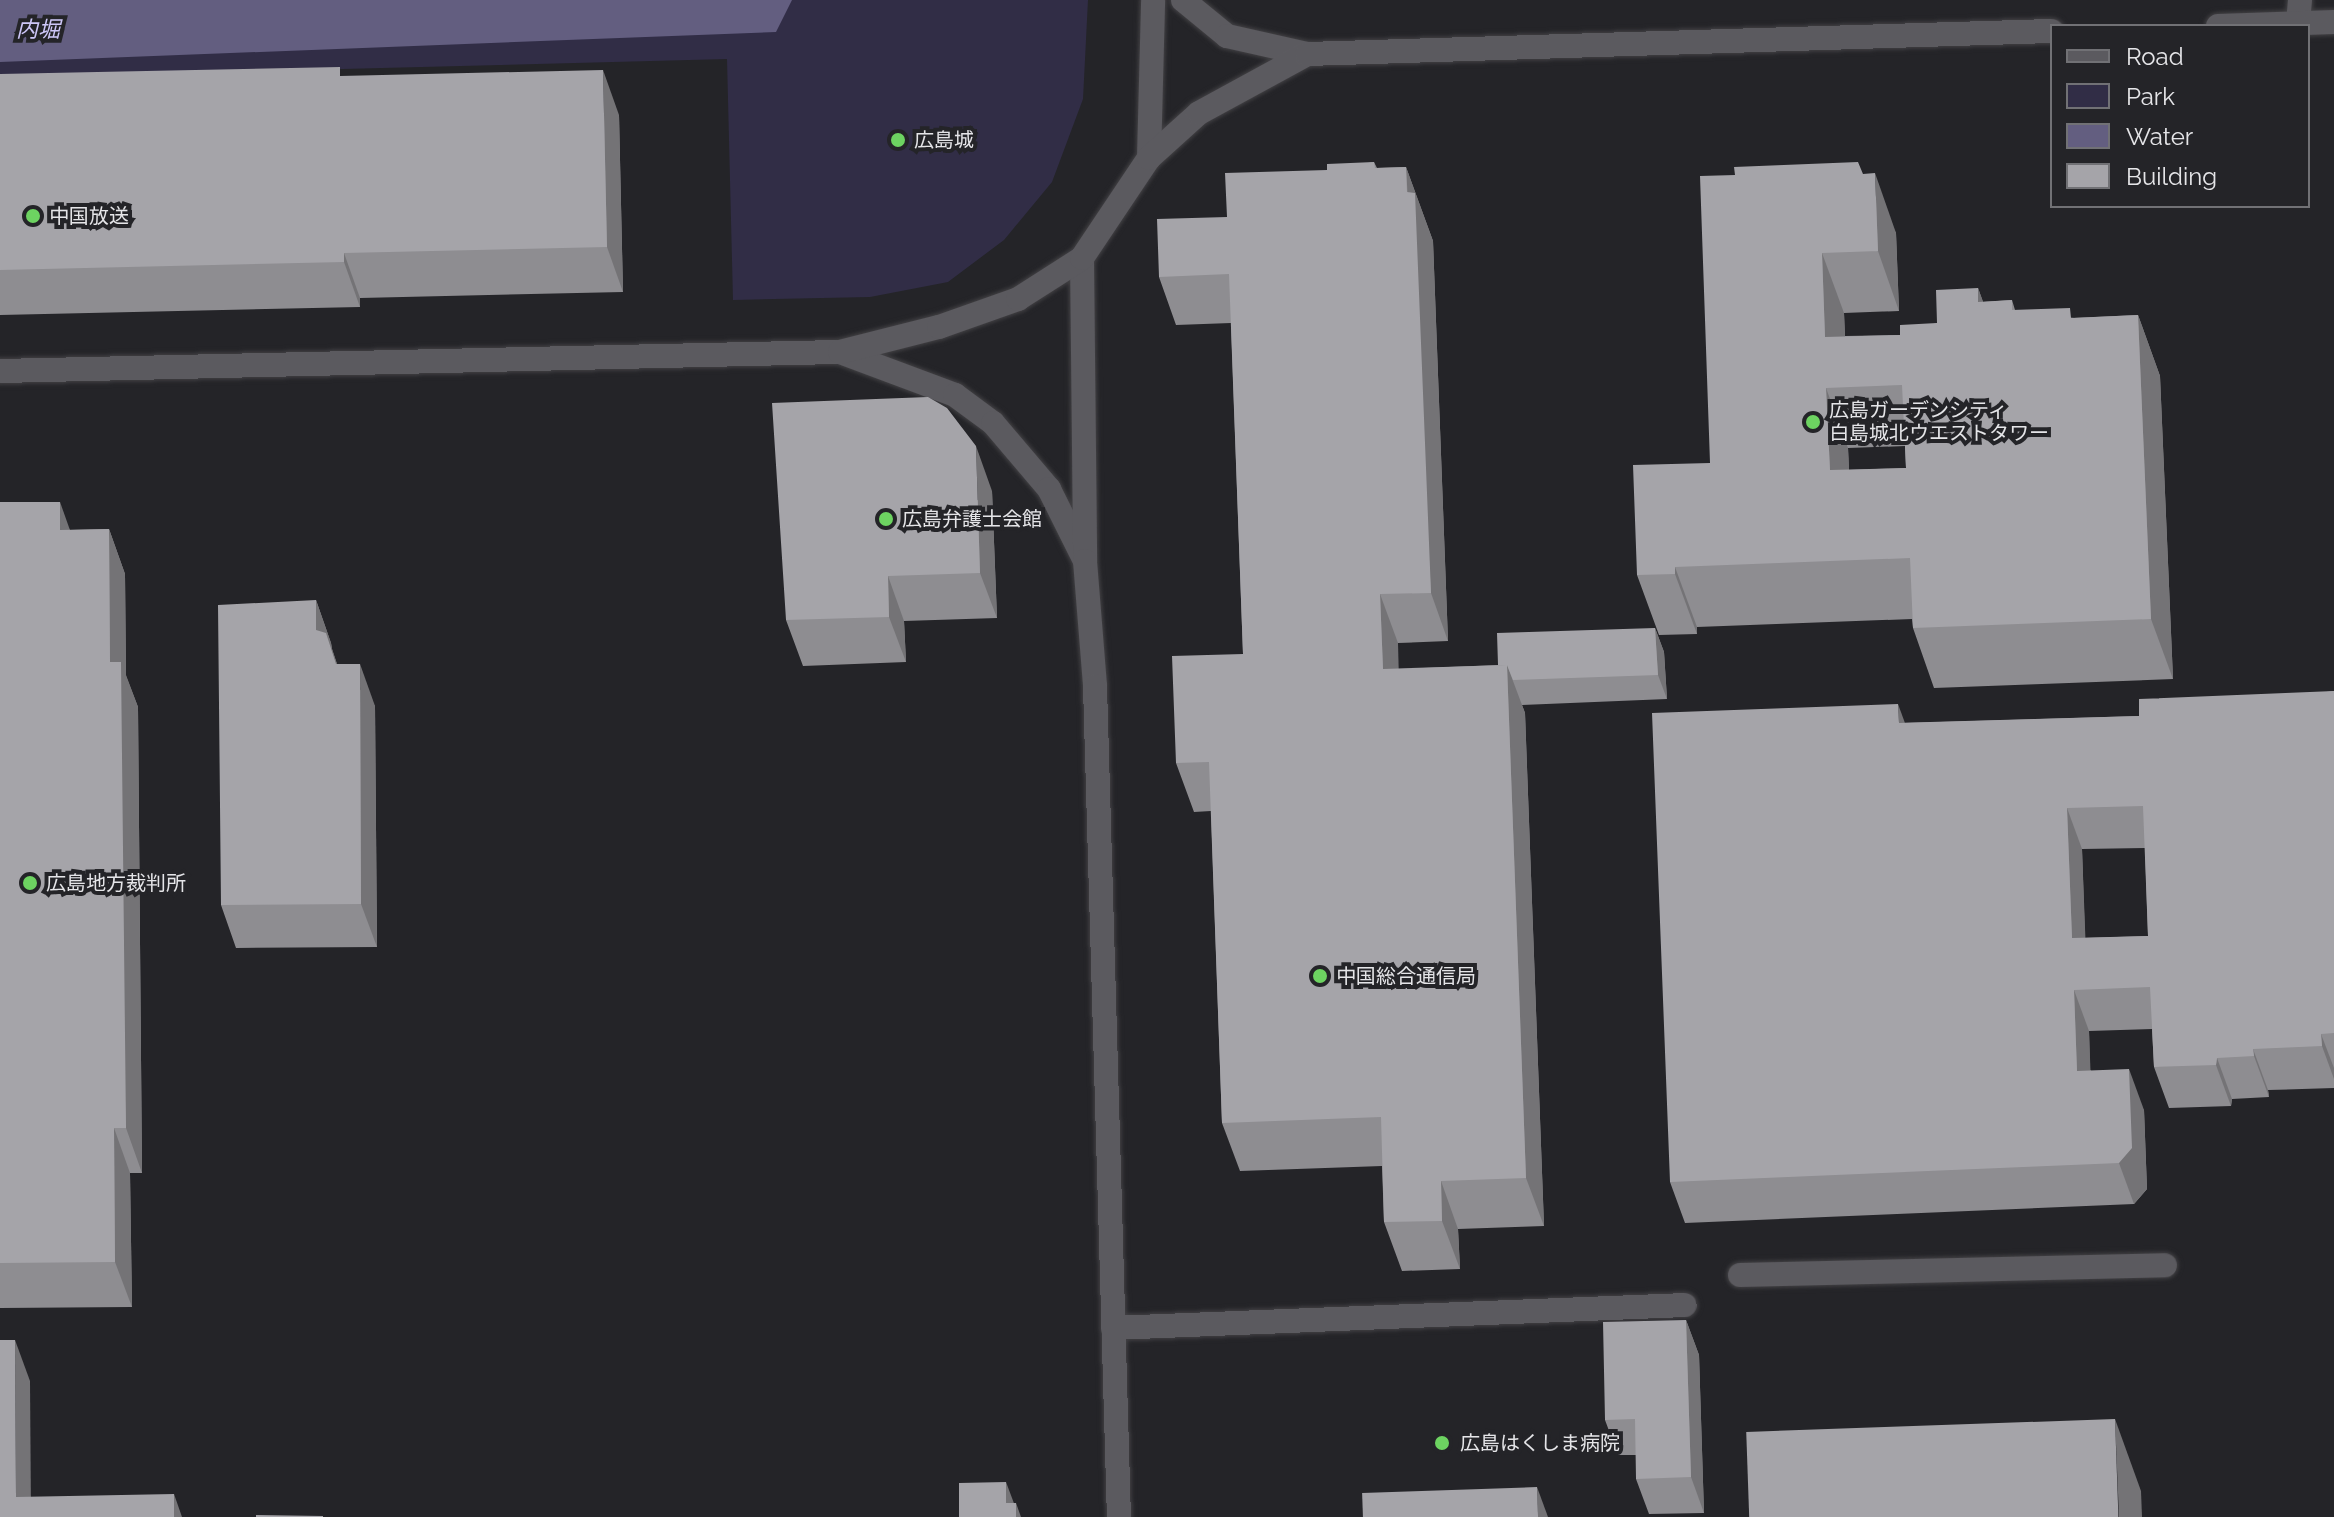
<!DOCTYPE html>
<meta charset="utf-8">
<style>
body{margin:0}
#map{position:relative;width:2334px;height:1517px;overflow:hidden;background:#242428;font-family:Raleway,"Noto Sans JP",sans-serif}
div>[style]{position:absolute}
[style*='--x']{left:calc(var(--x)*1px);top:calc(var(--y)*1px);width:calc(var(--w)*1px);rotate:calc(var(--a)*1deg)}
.green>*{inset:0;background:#312d46}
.water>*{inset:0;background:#635e80}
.roads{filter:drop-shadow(0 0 2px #424144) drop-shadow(0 0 2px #424144)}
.service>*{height:24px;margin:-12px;padding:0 12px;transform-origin:12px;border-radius:12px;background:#5b5a5f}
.minor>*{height:24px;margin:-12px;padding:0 12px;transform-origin:12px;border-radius:12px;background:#5b5a5f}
.tertiary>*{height:24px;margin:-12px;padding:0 12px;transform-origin:12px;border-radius:12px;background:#5b5a5f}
.wall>*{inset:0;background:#8e8d91}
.shaded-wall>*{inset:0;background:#747376}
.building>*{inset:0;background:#a5a4a9;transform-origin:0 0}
.dots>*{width:22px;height:22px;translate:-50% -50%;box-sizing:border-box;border:4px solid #242428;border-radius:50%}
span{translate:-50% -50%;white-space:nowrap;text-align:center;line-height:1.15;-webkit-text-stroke:8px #242428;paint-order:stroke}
.poi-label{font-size:20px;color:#e5e5e8}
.left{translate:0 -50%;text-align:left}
.water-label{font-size:22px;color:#cec7f8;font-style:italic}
.legend{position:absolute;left:2050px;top:24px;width:260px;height:184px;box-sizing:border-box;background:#242428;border:2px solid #717175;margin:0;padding:10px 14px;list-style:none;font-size:24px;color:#e5e5e8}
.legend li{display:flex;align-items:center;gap:16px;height:40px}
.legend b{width:40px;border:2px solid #717175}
</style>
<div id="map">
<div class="green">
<div style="clip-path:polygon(0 0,1088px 0,1083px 99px,1052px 182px,1004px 240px,948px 282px,870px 297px,733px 300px,727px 59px,0 78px)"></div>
</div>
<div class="water">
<div style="clip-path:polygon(0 0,792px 0,776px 32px,0 62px)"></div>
</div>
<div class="roads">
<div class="service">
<div style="--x:1740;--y:1275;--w:425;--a:-1.3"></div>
<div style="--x:1113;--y:1328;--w:572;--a:-2.3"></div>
</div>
<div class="minor">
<div style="--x:1183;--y:0;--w:57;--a:39.3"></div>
<div style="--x:1227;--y:36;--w:82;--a:12.7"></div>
<div style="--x:2298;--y:23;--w:23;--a:-85"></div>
<div style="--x:840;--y:352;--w:123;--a:20.5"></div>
<div style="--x:955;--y:395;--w:47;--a:36.4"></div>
<div style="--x:993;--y:423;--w:87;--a:49.7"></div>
<div style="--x:1049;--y:489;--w:80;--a:63.4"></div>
</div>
<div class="tertiary">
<div style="--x:2218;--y:26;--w:116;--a:-2"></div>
<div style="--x:1149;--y:158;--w:158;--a:-88.5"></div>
<div style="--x:1082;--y:258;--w:303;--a:89.4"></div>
<div style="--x:1085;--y:561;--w:125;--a:85.4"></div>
<div style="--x:1095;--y:686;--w:831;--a:88.35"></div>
<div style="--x:0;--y:371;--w:840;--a:-1.3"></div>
<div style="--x:840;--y:352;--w:102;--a:-14.2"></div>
<div style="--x:939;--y:327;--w:84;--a:-19.5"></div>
<div style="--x:1018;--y:299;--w:76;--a:-32.6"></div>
<div style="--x:1082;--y:258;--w:120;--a:-56.2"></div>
<div style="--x:1149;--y:158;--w:67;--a:-42"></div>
<div style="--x:1199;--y:113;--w:123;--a:-28.6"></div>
<div style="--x:1307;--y:54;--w:745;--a:-1.77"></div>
</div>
</div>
<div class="wall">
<div style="clip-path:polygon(0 74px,343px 76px,619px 115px,623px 292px,360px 298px,360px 307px,0 315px)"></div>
<div style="clip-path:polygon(1374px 162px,1377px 168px,1406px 167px,1433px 241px,1448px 641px,1398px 643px,1398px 669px,1498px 665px,1655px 628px,1664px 652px,1667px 699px,1522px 705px,1525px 713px,1544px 1226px,1458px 1229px,1460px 1269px,1402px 1271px,1384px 1222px,1382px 1166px,1240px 1171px,1222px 1123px,1211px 811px,1194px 812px,1176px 763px,1243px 654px,1231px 323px,1176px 325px,1159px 277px,1227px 217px,1327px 170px)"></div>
<div style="clip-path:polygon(evenodd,1863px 174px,1896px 233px,1899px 311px,1844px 313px,1845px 336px,1900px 335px,1937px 323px,1978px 288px,1983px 302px,2012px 300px,2015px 310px,2074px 318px,2138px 315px,2160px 376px,2173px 679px,1934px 688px,1913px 628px,1912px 619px,1697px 627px,1697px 634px,1659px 635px,1637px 575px,1710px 463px,1863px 174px,1905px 446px,1906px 468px,1849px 470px,1848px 448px,1905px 446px)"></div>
<div style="clip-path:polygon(992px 491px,997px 618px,904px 621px,906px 662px,803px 666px,786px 620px)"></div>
<div style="clip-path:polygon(0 502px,70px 530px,109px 529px,125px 574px,126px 676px,138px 707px,142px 1173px,130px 1173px,132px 1307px,0 1308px)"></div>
<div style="clip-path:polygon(316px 600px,331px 643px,332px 649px,337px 664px,375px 706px,377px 947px,236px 948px,221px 905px)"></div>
<div style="clip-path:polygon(evenodd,2334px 691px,2334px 1088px,2268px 1090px,2269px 1097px,2232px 1099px,2231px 1106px,2169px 1108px,2154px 1067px,2152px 1029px,2089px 1031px,2090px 1070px,2144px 1110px,2147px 1189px,2134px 1204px,1685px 1223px,1670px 1182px,1905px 723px,2139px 716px,2334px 691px,2145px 848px,2148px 936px,2085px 938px,2082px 849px,2145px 848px)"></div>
<div style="clip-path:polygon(1686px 1320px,1699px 1355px,1704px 1513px,1649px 1514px,1636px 1479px,1636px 1455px,1618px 1455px,1605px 1420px)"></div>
</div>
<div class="shaded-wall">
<div style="clip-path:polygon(603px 70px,619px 115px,623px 292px,607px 247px)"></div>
<div style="clip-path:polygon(1406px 167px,1433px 241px,1448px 641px,1431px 593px)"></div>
<div style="clip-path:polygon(1875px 173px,1896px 233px,1899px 311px,1878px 251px)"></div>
<div style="clip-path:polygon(344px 253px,360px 298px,360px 307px,344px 262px)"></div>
<div style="clip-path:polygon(1822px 253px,1844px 313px,1847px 387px,1825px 337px)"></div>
<div style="clip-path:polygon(1978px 288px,2000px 348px,1978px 302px)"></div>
<div style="clip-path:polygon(2138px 315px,2160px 376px,2173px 679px,2151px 619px)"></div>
<div style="clip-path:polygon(1826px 388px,1848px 448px,1852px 530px,1830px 470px)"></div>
<div style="clip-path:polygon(976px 446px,992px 491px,997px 618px,980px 573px)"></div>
<div style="clip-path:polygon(60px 502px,76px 547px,60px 530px)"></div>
<div style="clip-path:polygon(109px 529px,125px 574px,126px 675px,138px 707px,142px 1173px,126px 1128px,110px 662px)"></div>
<div style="clip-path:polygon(1675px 567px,1697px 627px,1697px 634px,1675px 574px)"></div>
<div style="clip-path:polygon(888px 576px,904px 621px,906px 662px,889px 617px)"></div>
<div style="clip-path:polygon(1380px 594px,1398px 643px,1400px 718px,1383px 669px)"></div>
<div style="clip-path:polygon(316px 600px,331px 643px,332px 649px,341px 676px,316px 630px)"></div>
<div style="clip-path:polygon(1655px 628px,1664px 652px,1667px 699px,1658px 675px)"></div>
<div style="clip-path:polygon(360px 664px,375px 706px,377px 947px,361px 904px)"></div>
<div style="clip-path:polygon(1507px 665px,1525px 713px,1544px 1226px,1526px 1178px)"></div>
<div style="clip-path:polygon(1898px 704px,1913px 745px,1899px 723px)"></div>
<div style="clip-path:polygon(2067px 808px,2082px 849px,2087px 980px,2072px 938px)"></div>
<div style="clip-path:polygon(2074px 990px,2089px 1031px,2092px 1112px,2077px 1071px)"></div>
<div style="clip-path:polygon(2321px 1034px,2334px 1068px,2334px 1079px,2322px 1046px)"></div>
<div style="clip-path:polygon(2253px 1049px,2268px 1090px,2269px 1097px,2254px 1056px)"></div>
<div style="clip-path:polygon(2217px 1058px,2232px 1099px,2231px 1106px,2216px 1065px)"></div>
<div style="clip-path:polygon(2129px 1069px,2144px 1110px,2147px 1189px,2134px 1204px,2119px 1163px)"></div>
<div style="clip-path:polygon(114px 1128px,130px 1173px,132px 1307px,115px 1262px)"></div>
<div style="clip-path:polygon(1441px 1181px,1458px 1229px,1460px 1269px,1442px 1221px)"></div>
<div style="clip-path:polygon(1686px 1320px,1699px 1355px,1704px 1513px,1691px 1477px)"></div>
<div style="clip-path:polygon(15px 1340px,30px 1381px,31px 1517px,16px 1497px)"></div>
<div style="clip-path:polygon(2115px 1419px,2141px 1491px,2142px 1517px,2119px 1517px)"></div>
<div style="clip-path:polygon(1006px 1482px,1015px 1506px,1006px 1503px)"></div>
<div style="clip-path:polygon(1537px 1487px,1548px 1517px,1538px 1517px)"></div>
<div style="clip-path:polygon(174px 1494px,182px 1517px,174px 1517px)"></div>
<div style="clip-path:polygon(1016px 1503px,1021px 1517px,1016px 1517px)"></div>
</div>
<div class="building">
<div style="clip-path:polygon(340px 67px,340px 76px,603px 70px,607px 247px,344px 253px,344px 262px,0 270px,0 74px)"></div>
<div style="clip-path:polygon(1374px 162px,1375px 168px,1406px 167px,1407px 192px,1415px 193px,1431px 593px,1380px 594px,1383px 669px,1507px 665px,1526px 1178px,1441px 1181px,1442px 1221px,1384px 1222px,1381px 1117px,1222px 1123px,1209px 762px,1176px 763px,1172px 656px,1243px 654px,1229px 274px,1159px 277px,1157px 219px,1227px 217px,1225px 173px,1327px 170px,1327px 164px)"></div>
<div style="clip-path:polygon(evenodd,1858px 162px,1863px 174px,1875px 173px,1878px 251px,1822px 253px,1825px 337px,1900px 335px,1900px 325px,1937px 323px,1936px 290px,1978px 288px,1978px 302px,2012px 300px,2012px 310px,2070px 308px,2071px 318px,2138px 315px,2151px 619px,1913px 628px,1910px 558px,1675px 567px,1675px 574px,1637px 575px,1633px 465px,1710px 463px,1700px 176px,1735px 175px,1734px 167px,1858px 162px,1902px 385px,1906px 468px,1830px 470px,1826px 388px,1902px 385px)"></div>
<div style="clip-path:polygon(928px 397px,947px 408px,976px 446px,980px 573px,888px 576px,889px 617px,786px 620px,772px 403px)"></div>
<div style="clip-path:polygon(0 502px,60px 502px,60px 530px,109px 529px,110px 662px,121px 662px,126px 1128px,114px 1128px,115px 1262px,0 1263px)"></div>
<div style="clip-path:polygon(316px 600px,316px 630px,326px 633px,336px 664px,360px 664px,361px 904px,221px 905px,218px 605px)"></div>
<div style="clip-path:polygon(1655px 628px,1658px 675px,1513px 680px,1507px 665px,1498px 665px,1497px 633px)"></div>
<div style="clip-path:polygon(evenodd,2334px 691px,2334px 1033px,2321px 1034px,2322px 1046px,2253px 1049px,2254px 1056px,2217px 1058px,2216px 1065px,2154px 1067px,2150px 987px,2074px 990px,2077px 1071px,2129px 1069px,2132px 1148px,2119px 1163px,1670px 1182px,1652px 713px,1898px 704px,1899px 723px,2139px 716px,2139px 699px,2334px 691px,2143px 806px,2148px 936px,2072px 938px,2067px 808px,2143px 806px)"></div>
<div style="clip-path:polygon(1686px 1320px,1691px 1477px,1636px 1479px,1635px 1419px,1605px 1420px,1603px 1322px)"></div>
<div style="clip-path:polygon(0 1340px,15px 1340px,16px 1497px,174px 1494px,174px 1517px,0 1517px)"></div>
<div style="left:2115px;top:1419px;width:98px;height:369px;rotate:88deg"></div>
<div style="clip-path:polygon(1006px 1482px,1006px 1503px,1016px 1503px,1016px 1517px,959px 1517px,959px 1483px)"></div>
<div style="left:1537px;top:1487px;width:30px;height:175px;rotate:88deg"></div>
<div style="clip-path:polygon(256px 1515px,323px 1516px,323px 1517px,256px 1517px)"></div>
</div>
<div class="dots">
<div style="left:898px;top:140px;background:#6dd361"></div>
<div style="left:33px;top:216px;background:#6dd361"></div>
<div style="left:1813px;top:422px;background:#6dd361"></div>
<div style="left:886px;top:519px;background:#6dd361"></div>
<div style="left:30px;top:883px;background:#6dd361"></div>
<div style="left:1320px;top:976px;background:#6dd361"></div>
<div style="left:1442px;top:1443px;background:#6dd361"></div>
</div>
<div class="poi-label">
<span class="left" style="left:914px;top:140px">広島城</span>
<span class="left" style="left:49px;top:216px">中国放送</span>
<span class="left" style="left:1829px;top:422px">広島ガーデンシティ<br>白島城北ウエストタワー</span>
<span class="left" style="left:902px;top:519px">広島弁護士会館</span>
<span class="left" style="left:46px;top:883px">広島地方裁判所</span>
<span class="left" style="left:1336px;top:976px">中国総合通信局</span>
<span class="left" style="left:1460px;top:1443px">広島はくしま病院</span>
</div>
<div class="water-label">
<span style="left:38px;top:30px">内堀</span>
</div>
<ul class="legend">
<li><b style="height:10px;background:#5b5a5f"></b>Road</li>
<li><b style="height:22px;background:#312d46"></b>Park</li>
<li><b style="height:22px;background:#635e80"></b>Water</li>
<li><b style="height:22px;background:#a5a4a9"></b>Building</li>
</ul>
</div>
